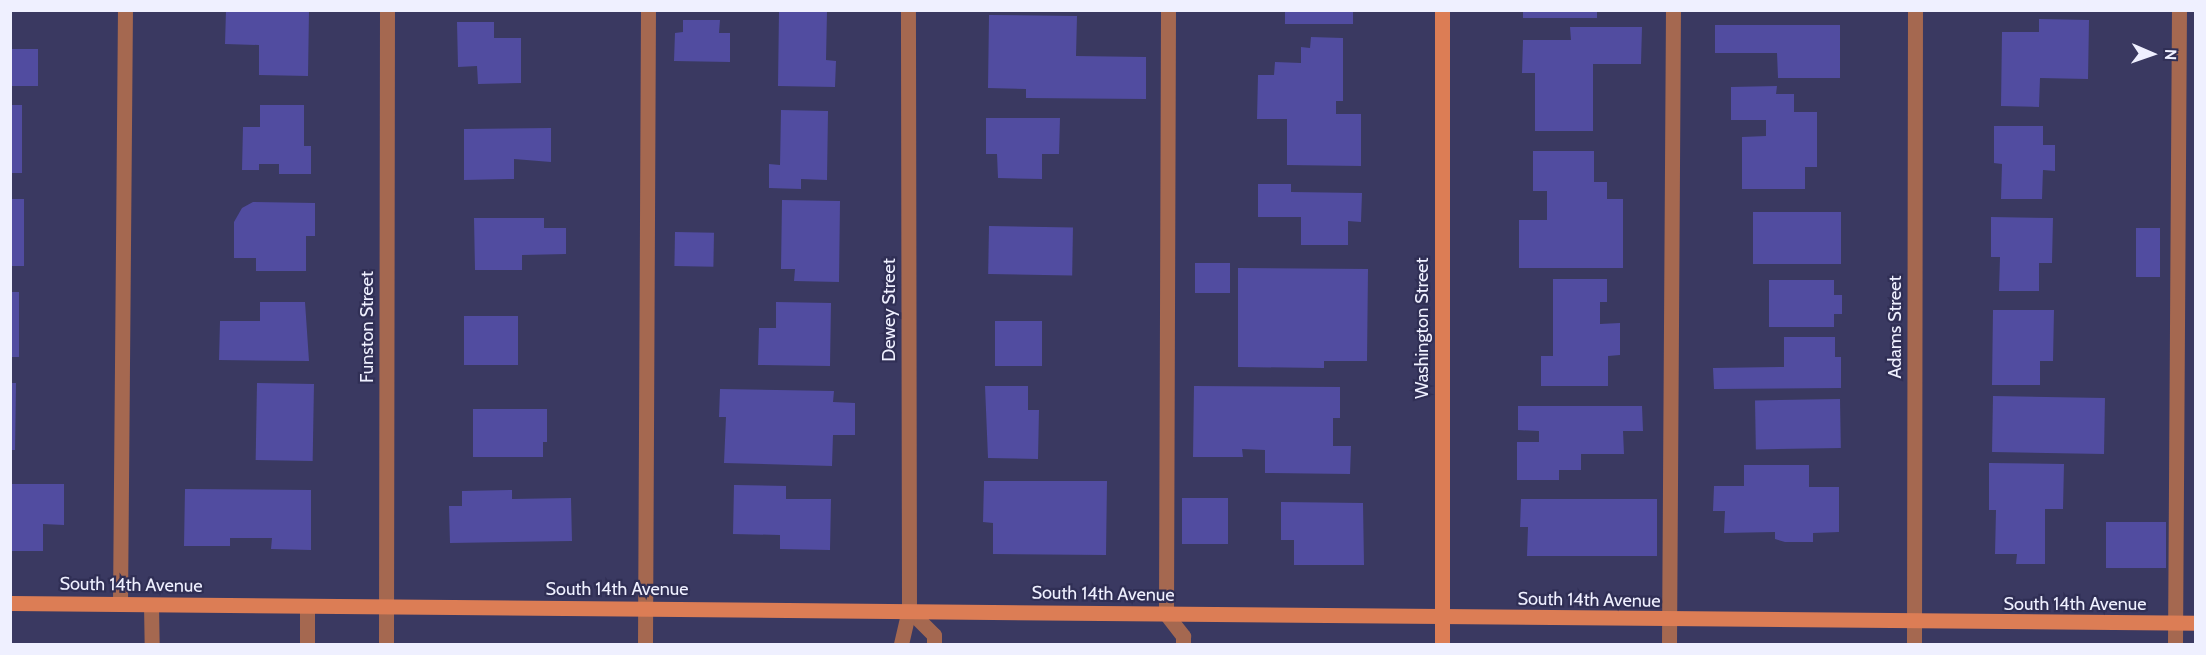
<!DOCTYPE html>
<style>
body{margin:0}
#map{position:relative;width:2206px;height:655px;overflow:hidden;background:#3a3961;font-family:Cabin,sans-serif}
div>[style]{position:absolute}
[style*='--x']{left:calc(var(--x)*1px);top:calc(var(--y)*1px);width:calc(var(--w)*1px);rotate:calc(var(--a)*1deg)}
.building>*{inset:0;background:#514ca0;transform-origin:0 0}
.lane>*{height:15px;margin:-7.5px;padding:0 7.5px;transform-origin:7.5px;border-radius:7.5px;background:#a56850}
.street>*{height:15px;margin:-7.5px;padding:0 7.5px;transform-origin:7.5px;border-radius:7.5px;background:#a56850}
.secondary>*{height:15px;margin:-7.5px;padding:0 7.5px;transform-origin:7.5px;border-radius:7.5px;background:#dc7d55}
span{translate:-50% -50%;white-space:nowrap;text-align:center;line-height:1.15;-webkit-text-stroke:4.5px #302f55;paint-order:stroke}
.street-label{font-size:18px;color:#eff0ff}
.frame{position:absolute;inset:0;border:12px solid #eff0ff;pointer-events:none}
.north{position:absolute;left:2122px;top:24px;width:60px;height:60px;-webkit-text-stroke:4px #302f55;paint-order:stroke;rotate:92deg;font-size:16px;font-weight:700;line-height:24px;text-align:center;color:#eff0ff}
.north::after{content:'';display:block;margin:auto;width:21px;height:27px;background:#eff0ff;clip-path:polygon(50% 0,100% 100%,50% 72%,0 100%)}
</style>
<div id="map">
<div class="building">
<div style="clip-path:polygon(226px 10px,309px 10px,308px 76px,259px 75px,259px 45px,225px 44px)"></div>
<div style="clip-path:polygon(779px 10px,827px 11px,826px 60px,836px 61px,835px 87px,778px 86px)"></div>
<div style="left:1285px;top:10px;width:68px;height:14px"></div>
<div style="left:1523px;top:10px;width:74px;height:8px"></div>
<div style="clip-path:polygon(989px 15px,1077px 16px,1076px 56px,1146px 57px,1146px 99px,1026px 98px,1026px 89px,988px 88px)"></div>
<div style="clip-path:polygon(2039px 19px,2089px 20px,2088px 79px,2040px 78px,2039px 107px,2001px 106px,2002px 32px,2039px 32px)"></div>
<div style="clip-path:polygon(683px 20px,720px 20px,719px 33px,730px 33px,730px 62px,674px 61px,675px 33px,683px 32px)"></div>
<div style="clip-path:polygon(457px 22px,494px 22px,494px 38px,521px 38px,521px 83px,478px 84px,477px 66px,458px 67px)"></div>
<div style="clip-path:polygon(1715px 25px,1840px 25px,1840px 78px,1778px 78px,1777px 53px,1715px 53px)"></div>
<div style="clip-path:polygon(1570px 27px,1642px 27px,1641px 64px,1593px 64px,1593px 131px,1535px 131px,1535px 73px,1522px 73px,1523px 40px,1571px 40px)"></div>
<div style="clip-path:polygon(1311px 37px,1343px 38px,1343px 101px,1336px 101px,1336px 114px,1361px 114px,1361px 166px,1287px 165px,1287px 119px,1257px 119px,1258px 75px,1274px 75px,1275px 62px,1301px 63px,1301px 47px,1310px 48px)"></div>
<div style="left:10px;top:49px;width:28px;height:37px"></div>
<div style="clip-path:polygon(1777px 86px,1776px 94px,1794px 94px,1794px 112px,1817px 112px,1817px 167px,1805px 167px,1805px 189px,1742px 189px,1742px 137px,1766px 136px,1766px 120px,1731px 120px,1731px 87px)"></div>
<div style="left:10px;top:105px;width:12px;height:68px"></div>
<div style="clip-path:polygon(260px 105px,304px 105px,304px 146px,311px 146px,311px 174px,279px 174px,279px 164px,259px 164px,259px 170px,242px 170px,243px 127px,260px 127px)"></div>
<div style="clip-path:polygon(781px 110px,828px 111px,827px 180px,801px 179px,801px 189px,769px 188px,769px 164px,780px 165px)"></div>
<div style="clip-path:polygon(986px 118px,1060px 118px,1059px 154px,1042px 154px,1042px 179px,998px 178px,997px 154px,986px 154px)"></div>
<div style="clip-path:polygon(1994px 126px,2043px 126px,2043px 145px,2055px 145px,2055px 171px,2043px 170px,2042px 199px,2001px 199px,2002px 164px,1994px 163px)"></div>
<div style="clip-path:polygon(551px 128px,551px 162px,514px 159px,514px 179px,464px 180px,464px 129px)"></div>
<div style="clip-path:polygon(1533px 151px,1594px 151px,1594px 182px,1607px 182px,1607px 199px,1623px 199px,1623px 268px,1519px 268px,1519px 220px,1547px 220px,1547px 191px,1533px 191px)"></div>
<div style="clip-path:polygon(1258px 184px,1291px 184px,1291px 192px,1362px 193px,1361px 222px,1348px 221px,1348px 245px,1301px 245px,1301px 217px,1258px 217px)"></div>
<div style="left:10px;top:199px;width:14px;height:67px"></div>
<div style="clip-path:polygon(782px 200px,840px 201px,839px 282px,794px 281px,795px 269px,781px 269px)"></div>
<div style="clip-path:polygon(253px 202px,315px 203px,315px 236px,306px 236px,306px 271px,256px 271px,256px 258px,234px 258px,234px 222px,242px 208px)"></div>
<div style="left:1753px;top:212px;width:88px;height:52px"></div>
<div style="clip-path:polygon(1991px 217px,2053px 218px,2052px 263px,2039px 263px,2039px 291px,1999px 291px,2000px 257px,1991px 257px)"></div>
<div style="clip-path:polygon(474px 218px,544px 218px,544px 228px,566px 228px,566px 254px,522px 255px,522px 270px,475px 270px)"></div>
<div style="left:989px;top:226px;width:84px;height:48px;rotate:1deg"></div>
<div style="left:2136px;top:228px;width:24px;height:49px"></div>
<div style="left:675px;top:232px;width:39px;height:34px;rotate:1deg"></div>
<div style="left:1195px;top:263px;width:35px;height:30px"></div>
<div style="clip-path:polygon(1238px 268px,1368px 269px,1367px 361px,1324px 361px,1324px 368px,1238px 367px)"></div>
<div style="clip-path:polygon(1553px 279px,1607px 279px,1607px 302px,1600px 302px,1600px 324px,1620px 323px,1620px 355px,1608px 356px,1608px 386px,1541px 386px,1541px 356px,1553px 356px)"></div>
<div style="clip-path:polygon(1769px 280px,1834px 280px,1834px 295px,1842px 295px,1842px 314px,1834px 314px,1834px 327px,1769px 327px)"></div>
<div style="left:10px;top:292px;width:9px;height:65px"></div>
<div style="clip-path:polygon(260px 302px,305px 302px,309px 361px,219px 360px,220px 321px,260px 321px)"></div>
<div style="clip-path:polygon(776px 302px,831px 303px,830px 366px,758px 365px,759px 328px,776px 328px)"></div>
<div style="clip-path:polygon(1993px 310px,2054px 310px,2053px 361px,2040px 361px,2040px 385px,1992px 385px)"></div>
<div style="left:518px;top:316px;width:49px;height:54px;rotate:90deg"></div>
<div style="left:995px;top:321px;width:47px;height:45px"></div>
<div style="clip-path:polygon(1784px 337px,1835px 337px,1835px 357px,1841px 357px,1841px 388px,1714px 389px,1713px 368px,1784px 367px)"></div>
<div style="clip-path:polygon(10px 383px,16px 383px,15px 450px,10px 450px)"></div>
<div style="left:257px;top:383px;width:57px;height:77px;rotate:1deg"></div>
<div style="clip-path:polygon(985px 386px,1028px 386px,1028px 410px,1039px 410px,1038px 459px,988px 458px)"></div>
<div style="clip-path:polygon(1194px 386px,1340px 387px,1340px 418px,1333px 418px,1333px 446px,1351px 446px,1350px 474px,1265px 473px,1265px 450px,1242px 449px,1243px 457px,1193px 457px)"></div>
<div style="clip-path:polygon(720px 389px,834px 391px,833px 402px,855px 403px,855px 435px,833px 435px,832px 466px,724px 463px,726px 417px,719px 417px)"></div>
<div style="left:1993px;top:396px;width:112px;height:56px;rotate:1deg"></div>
<div style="left:1840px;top:399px;width:49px;height:85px;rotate:89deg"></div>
<div style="clip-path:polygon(1518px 406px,1642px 406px,1643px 431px,1623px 431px,1624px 454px,1581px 454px,1581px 470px,1559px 470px,1559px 480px,1517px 480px,1517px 442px,1539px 442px,1539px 431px,1518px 430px)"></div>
<div style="clip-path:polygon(473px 409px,547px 409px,547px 442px,543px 442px,543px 457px,473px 457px)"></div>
<div style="clip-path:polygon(1989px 463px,2064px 464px,2063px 509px,2045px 509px,2045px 564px,2016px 564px,2017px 554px,1995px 554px,1996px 510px,1989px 510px)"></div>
<div style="clip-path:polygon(1744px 465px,1809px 465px,1809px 487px,1839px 487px,1839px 532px,1813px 533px,1813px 542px,1785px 542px,1775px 539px,1775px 532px,1724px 533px,1725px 511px,1713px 511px,1714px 486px,1744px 486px)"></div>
<div style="clip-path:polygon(984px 481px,1107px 481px,1106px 555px,993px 554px,993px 523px,983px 522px)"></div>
<div style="clip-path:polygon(10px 484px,64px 484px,64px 525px,43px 524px,43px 551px,10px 551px)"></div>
<div style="clip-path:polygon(734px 485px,786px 486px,786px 499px,831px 499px,830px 550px,780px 549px,780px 535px,733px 534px)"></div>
<div style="clip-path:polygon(185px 489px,311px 490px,311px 550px,271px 549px,272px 538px,230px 538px,230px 546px,184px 546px)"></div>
<div style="clip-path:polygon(512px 490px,512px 499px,571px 498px,572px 541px,450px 543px,449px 506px,462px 506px,462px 491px)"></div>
<div style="left:1182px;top:498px;width:46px;height:46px"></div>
<div style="clip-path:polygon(1521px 499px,1657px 499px,1657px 556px,1527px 556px,1528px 527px,1520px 527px)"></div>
<div style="clip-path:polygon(1281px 502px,1363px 503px,1364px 565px,1294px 565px,1294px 540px,1281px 540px)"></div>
<div style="left:2106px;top:522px;width:60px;height:46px"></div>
</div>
<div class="lane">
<div style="--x:1168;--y:10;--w:604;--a:90.19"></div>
<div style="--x:1166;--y:614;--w:28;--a:52"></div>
<div style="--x:1183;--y:636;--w:8;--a:90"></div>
<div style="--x:120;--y:604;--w:594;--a:-89.52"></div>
<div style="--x:151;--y:605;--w:39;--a:89"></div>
<div style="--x:307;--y:644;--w:38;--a:-90"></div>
<div style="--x:645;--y:644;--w:634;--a:-89.73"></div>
<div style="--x:1669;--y:644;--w:634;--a:-89.64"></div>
<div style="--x:2175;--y:644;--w:634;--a:-89.64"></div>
</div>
<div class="street">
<div style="--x:909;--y:610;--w:35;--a:45"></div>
<div style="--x:934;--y:635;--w:9;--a:90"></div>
<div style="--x:386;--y:644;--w:634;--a:-89.91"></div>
<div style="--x:901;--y:644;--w:35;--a:-77"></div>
<div style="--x:909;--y:610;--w:600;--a:-90.1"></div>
<div style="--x:1914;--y:644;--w:634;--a:-89.91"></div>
</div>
<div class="secondary">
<div style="--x:10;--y:603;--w:2186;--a:0.52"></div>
<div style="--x:1442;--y:644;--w:634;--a:-90"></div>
</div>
<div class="street-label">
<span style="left:889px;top:310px;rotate:-90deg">Dewey Street</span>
<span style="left:367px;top:327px;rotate:-90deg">Funston Street</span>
<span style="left:1895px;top:327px;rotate:-90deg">Adams Street</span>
<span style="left:1422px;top:328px;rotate:-90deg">Washington Street</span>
<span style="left:131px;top:585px;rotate:1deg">South 14th Avenue</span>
<span style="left:617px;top:589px">South 14th Avenue</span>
<span style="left:1103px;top:594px;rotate:1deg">South 14th Avenue</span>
<span style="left:1589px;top:600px;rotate:1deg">South 14th Avenue</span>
<span style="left:2075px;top:604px">South 14th Avenue</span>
</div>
<div class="frame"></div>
<div class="north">N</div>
</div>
